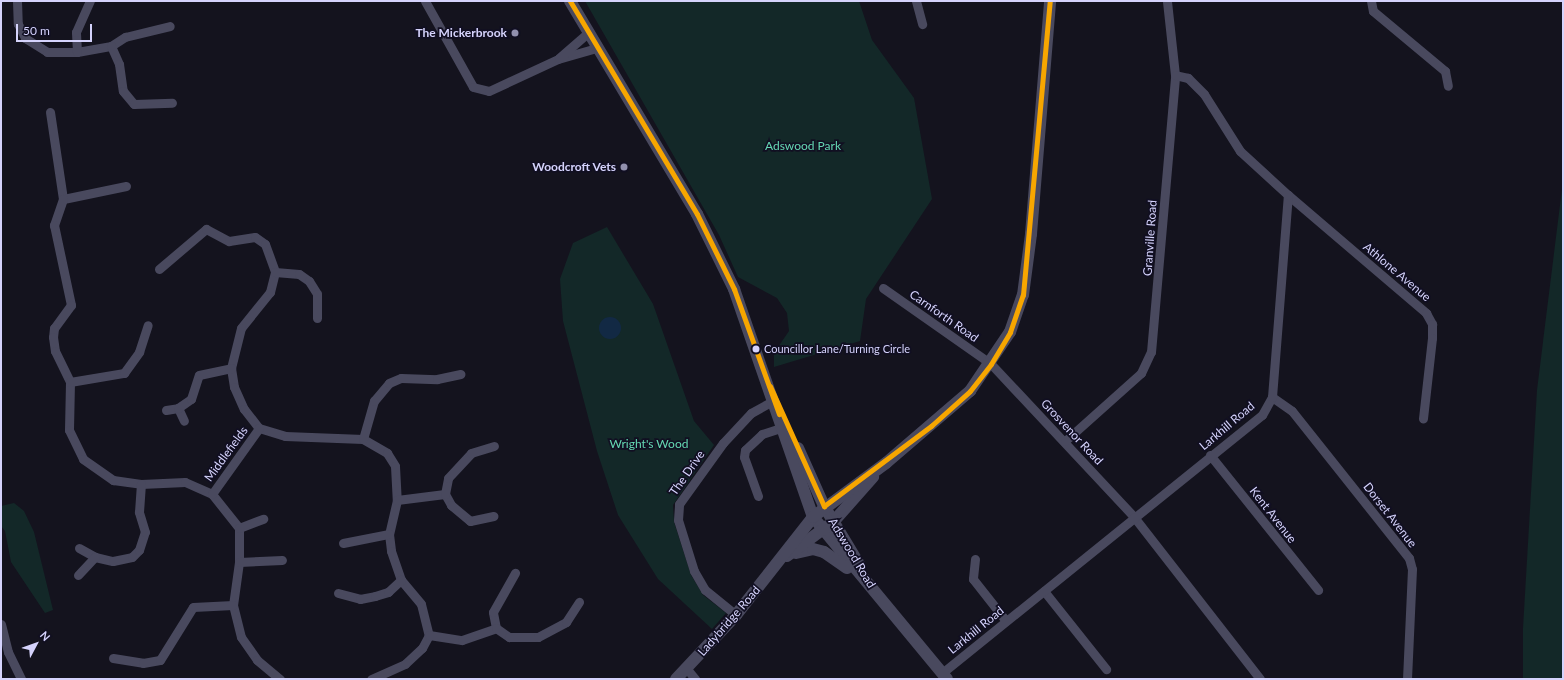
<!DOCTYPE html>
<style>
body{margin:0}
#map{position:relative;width:1564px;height:680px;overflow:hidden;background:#14131e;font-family:Lato,sans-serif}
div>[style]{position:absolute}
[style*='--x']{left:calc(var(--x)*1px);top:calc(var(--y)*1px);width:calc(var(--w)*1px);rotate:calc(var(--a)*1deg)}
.green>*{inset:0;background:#132828}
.water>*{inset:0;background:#122944}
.round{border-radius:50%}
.minor>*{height:9px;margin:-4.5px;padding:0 4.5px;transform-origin:4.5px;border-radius:4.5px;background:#49495e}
.tertiary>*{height:12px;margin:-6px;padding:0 6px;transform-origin:6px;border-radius:6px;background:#49495e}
.bus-1>*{height:5px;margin:-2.5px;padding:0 2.5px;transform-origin:2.5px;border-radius:2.5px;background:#f7a600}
.dots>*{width:11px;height:11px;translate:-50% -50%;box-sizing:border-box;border:2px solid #110f22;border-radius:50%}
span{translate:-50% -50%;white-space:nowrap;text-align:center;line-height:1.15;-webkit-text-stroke:3.5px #110f22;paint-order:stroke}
.bus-label{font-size:11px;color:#d5d3fc}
.left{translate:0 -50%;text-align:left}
.poi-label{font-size:12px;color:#d5d3fc;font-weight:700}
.right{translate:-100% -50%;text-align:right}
.park-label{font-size:12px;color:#64d7b2}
.street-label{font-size:12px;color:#d5d3fc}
.frame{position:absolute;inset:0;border:2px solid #d5d3fc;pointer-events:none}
.north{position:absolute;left:16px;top:624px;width:40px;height:40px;-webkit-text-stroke:3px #110f22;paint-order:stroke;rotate:49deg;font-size:11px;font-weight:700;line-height:16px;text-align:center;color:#d5d3fc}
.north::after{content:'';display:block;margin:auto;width:14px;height:18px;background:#d5d3fc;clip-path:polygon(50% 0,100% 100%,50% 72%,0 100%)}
.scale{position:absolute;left:16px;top:24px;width:76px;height:18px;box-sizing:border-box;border:2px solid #d5d3fc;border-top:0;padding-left:5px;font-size:12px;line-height:14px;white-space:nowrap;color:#d5d3fc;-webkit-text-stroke:3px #110f22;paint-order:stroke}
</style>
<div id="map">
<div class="green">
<div style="clip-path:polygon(585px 1px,859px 1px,872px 40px,914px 98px,932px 199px,866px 299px,860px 341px,774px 367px,774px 353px,789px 331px,787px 313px,777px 298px,738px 277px,719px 235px)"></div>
<div style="clip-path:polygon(1563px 181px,1563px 679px,1523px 679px,1523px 628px,1537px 390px)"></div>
<div style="clip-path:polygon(607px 227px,653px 304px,694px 421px,714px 445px,673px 505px,674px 522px,691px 575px,703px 595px,726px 613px,712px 629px,658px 579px,618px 515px,597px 451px,563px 321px,560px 279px,573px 243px)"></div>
<div style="clip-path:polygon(14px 503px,24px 511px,34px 532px,53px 610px,45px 613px,11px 562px,5px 531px,1px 526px,1px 506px)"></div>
</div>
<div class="water">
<div class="round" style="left:599px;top:317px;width:22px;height:22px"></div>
</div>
<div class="minor">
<div style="--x:17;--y:1;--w:23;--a:88"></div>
<div style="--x:18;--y:24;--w:16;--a:63"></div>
<div style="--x:25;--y:38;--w:26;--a:32"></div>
<div style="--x:47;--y:52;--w:30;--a:0"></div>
<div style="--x:77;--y:52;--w:35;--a:-10"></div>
<div style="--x:111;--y:46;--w:17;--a:-33"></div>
<div style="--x:125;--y:37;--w:46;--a:-13.7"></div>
<div style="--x:425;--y:1;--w:98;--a:60.8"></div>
<div style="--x:473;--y:87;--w:16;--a:14"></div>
<div style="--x:489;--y:91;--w:76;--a:-24.9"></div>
<div style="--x:558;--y:59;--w:40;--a:-16"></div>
<div style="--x:916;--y:1;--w:24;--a:75"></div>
<div style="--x:1371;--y:1;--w:10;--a:79"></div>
<div style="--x:1373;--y:11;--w:94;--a:39.8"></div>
<div style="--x:1445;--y:71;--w:15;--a:79"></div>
<div style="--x:111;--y:46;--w:20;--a:66"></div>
<div style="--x:119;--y:64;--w:27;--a:82"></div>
<div style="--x:123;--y:91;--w:17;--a:50"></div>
<div style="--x:134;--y:104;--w:38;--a:-2"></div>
<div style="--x:77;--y:52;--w:20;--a:-93"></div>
<div style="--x:76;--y:32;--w:34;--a:-66"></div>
<div style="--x:559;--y:58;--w:37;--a:-41"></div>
<div style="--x:50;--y:112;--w:88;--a:81.5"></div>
<div style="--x:126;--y:186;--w:64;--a:168.3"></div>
<div style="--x:63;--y:199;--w:28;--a:109"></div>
<div style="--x:54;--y:225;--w:82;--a:78"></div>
<div style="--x:71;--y:305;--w:29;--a:126"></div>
<div style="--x:54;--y:328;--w:9;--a:96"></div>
<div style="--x:53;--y:337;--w:14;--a:82"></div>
<div style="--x:55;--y:351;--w:34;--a:64"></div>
<div style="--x:70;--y:382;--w:48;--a:91.2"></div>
<div style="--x:69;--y:430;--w:32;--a:64"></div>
<div style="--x:83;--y:459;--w:37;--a:35"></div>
<div style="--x:113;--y:480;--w:28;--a:8"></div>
<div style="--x:141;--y:484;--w:44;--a:-2.6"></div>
<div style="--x:185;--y:482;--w:30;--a:24"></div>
<div style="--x:212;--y:494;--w:43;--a:51.5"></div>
<div style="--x:239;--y:528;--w:34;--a:90"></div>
<div style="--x:239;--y:562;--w:43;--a:97.9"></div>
<div style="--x:233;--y:605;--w:33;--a:76"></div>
<div style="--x:241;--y:637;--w:28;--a:55"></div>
<div style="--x:257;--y:660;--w:30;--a:40"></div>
<div style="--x:1288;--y:195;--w:182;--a:40.5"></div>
<div style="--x:1426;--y:313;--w:13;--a:61"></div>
<div style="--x:1432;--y:324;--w:14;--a:90"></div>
<div style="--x:1432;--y:338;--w:81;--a:96.4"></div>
<div style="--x:159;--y:269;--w:62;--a:-40.4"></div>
<div style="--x:206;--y:229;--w:26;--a:28"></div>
<div style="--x:229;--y:241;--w:26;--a:-9"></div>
<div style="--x:255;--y:237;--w:12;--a:35"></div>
<div style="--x:265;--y:244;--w:30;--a:70"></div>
<div style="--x:275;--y:272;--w:21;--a:104"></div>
<div style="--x:270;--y:292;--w:46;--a:128.9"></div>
<div style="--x:241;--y:328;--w:41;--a:104"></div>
<div style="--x:231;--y:368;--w:19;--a:81"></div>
<div style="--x:234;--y:387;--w:24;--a:66"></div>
<div style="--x:244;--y:409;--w:24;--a:52"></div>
<div style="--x:259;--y:428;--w:27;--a:17"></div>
<div style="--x:285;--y:436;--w:78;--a:2.2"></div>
<div style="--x:363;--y:439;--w:28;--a:30"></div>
<div style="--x:387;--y:453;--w:15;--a:58"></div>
<div style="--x:395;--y:466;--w:34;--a:87"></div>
<div style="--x:397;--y:500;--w:35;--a:103"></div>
<div style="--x:389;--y:534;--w:17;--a:83"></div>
<div style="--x:391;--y:551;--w:31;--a:71"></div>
<div style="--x:401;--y:580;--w:31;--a:50"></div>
<div style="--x:421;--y:604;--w:32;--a:76"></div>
<div style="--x:429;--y:635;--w:15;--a:118"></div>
<div style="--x:422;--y:648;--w:23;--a:137"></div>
<div style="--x:405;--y:664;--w:37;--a:156"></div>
<div style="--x:275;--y:272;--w:24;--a:5"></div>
<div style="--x:299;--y:274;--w:12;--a:35"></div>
<div style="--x:309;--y:281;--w:15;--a:58"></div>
<div style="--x:317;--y:294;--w:24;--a:90"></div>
<div style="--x:883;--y:288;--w:132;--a:35.1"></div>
<div style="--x:991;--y:364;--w:209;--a:46.9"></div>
<div style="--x:1134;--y:517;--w:205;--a:52.1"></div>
<div style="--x:70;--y:382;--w:55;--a:-9.5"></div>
<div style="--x:124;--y:373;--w:26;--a:-54"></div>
<div style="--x:139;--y:352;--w:28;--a:-72"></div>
<div style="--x:1272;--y:397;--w:24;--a:35"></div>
<div style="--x:1292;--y:411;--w:188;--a:51.5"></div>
<div style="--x:1409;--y:558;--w:11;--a:75"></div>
<div style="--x:1412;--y:569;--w:110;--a:92.6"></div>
<div style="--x:178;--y:408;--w:14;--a:65"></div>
<div style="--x:166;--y:410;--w:12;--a:-9"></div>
<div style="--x:178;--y:408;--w:16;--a:-35"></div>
<div style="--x:191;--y:399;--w:25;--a:-72"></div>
<div style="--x:199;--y:375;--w:33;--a:-12"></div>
<div style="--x:363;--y:439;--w:40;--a:-74"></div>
<div style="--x:374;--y:401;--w:23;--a:-50"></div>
<div style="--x:389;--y:383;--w:13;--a:-23"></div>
<div style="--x:401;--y:378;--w:36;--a:2"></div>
<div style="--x:437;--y:379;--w:24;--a:-12"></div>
<div style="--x:1065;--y:441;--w:102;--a:-41.8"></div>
<div style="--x:1141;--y:373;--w:23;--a:-65"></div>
<div style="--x:1151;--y:352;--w:278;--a:-85"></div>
<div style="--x:1175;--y:75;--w:74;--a:-96.2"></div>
<div style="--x:1210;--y:455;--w:173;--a:51.3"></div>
<div style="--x:212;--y:494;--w:81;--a:-54.5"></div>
<div style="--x:445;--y:494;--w:13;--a:61"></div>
<div style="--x:451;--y:505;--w:25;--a:40"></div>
<div style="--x:470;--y:521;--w:24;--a:-12"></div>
<div style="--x:758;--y:496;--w:41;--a:-109.7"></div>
<div style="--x:744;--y:457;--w:7;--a:-82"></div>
<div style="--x:745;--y:450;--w:23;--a:-43"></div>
<div style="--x:762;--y:434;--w:22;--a:-18"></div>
<div style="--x:397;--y:500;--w:48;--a:-7.1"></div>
<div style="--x:445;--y:494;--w:16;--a:-79"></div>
<div style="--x:448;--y:478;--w:34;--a:-47"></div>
<div style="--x:471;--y:453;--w:24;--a:-17"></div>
<div style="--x:239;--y:528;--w:26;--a:-21"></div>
<div style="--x:343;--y:543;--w:47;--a:-11.1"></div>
<div style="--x:79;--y:548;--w:18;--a:29"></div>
<div style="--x:95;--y:557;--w:18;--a:13"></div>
<div style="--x:113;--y:561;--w:19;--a:-12"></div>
<div style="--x:132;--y:557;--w:10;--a:-45"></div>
<div style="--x:139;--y:550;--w:19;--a:-72"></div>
<div style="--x:145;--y:532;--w:21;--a:-107"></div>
<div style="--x:139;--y:512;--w:28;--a:-86"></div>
<div style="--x:975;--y:559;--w:20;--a:96"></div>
<div style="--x:973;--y:579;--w:53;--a:51.8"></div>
<div style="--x:239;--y:562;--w:43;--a:-2.7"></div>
<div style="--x:78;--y:575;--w:25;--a:-47"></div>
<div style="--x:1044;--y:591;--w:100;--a:51.5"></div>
<div style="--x:338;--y:593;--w:23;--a:15"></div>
<div style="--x:360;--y:599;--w:15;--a:-11"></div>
<div style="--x:375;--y:596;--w:14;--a:-17"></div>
<div style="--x:388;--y:592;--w:18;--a:-43"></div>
<div style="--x:736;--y:615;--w:40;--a:-141"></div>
<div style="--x:705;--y:590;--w:22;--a:-120"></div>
<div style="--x:694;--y:571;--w:53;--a:-107.4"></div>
<div style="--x:678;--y:520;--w:16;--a:-86"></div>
<div style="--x:679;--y:504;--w:75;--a:-54.2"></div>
<div style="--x:723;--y:443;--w:41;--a:-47"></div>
<div style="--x:751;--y:413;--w:26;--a:-29"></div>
<div style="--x:1;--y:624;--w:29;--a:76"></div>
<div style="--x:8;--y:652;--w:30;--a:64"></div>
<div style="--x:496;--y:628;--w:16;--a:-101"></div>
<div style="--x:493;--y:612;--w:45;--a:-60.6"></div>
<div style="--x:429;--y:635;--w:33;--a:9"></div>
<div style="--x:462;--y:640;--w:36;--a:-19"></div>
<div style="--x:496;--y:628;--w:16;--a:35"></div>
<div style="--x:509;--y:637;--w:29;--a:0"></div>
<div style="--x:538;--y:637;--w:32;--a:-28"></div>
<div style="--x:566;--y:622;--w:24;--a:-57"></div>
<div style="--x:113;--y:658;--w:30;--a:9"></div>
<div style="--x:143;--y:663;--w:17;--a:-10"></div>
<div style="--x:160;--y:660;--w:62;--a:-58.1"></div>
<div style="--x:193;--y:607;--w:40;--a:-2.9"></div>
<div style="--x:687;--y:669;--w:13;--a:51"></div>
<div style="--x:942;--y:673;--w:411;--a:-38.9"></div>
<div style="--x:1262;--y:415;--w:21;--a:-61"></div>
<div style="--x:1272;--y:397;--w:203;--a:-85.5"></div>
<div style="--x:1288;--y:195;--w:65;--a:-137.5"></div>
<div style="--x:1240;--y:151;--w:67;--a:-122.3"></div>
<div style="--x:1204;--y:94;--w:23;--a:-135"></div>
<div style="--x:1188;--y:78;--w:13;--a:-167"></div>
</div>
<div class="tertiary">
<div style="--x:570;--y:1;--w:248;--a:59.2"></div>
<div style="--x:697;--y:214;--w:84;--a:63.7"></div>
<div style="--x:734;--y:289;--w:241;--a:70.9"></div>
<div style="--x:813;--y:517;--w:210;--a:50.4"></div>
<div style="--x:798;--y:448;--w:64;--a:65.9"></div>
<div style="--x:824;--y:506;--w:68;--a:58.9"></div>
<div style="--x:796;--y:553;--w:17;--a:-13"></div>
<div style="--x:813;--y:549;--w:11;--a:15"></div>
<div style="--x:824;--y:552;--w:28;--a:35"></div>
<div style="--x:787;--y:556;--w:59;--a:-36.7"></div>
<div style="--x:834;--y:521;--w:59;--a:-48.4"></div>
<div style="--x:676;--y:679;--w:88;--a:-46.8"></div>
<div style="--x:736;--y:615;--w:125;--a:-51.8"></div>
<div style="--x:813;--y:517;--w:91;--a:-36.5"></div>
<div style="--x:886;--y:463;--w:111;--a:-40.6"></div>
<div style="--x:970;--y:391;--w:71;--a:-55.9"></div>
<div style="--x:1010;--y:332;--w:39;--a:-71"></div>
<div style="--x:1023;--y:295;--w:62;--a:-82.5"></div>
<div style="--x:1031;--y:234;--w:234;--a:-85.3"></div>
</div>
<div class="bus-1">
<div style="--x:570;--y:1;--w:248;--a:59.2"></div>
<div style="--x:697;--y:214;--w:84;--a:63.7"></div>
<div style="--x:734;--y:289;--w:133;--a:70.2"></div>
<div style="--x:770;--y:386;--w:132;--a:65.8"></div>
<div style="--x:824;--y:506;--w:134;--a:-36.8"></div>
<div style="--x:931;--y:426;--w:52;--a:-41.9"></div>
<div style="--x:970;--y:391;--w:34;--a:-52"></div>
<div style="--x:991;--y:364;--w:37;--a:-59"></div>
<div style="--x:1010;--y:332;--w:39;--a:-71"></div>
<div style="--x:1023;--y:295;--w:295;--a:-84.8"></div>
</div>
<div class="dots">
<div style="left:515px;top:33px;background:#9190ae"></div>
<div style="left:624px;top:167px;background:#9190ae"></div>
<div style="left:756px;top:349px;background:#d5d3fc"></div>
</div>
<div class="bus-label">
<span class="left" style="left:764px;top:349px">Councillor Lane/Turning Circle</span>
</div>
<div class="poi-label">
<span class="right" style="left:507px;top:33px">The Mickerbrook</span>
<span class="right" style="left:616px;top:167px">Woodcroft Vets</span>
</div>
<div class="park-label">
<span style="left:803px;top:146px">Adswood Park</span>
<span style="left:649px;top:444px">Wright's Wood</span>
</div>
<div class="street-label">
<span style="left:1150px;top:238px;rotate:-86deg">Granville Road</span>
<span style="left:1397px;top:272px;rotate:40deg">Athlone Avenue</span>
<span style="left:944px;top:316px;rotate:35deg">Carnforth Road</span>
<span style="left:1227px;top:426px;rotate:-40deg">Larkhill Road</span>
<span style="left:1072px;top:432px;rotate:47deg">Grosvenor Road</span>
<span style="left:226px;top:454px;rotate:-54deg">Middlefields</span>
<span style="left:687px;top:473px;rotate:-55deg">The Drive</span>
<span style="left:1273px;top:515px;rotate:52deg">Kent Avenue</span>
<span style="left:1390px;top:515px;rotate:52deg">Dorset Avenue</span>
<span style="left:852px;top:553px;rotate:59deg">Adswood Road</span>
<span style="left:729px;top:621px;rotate:-49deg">Ladybridge Road</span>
<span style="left:976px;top:630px;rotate:-39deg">Larkhill Road</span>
</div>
<div class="frame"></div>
<div class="north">N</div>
<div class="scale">50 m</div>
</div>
